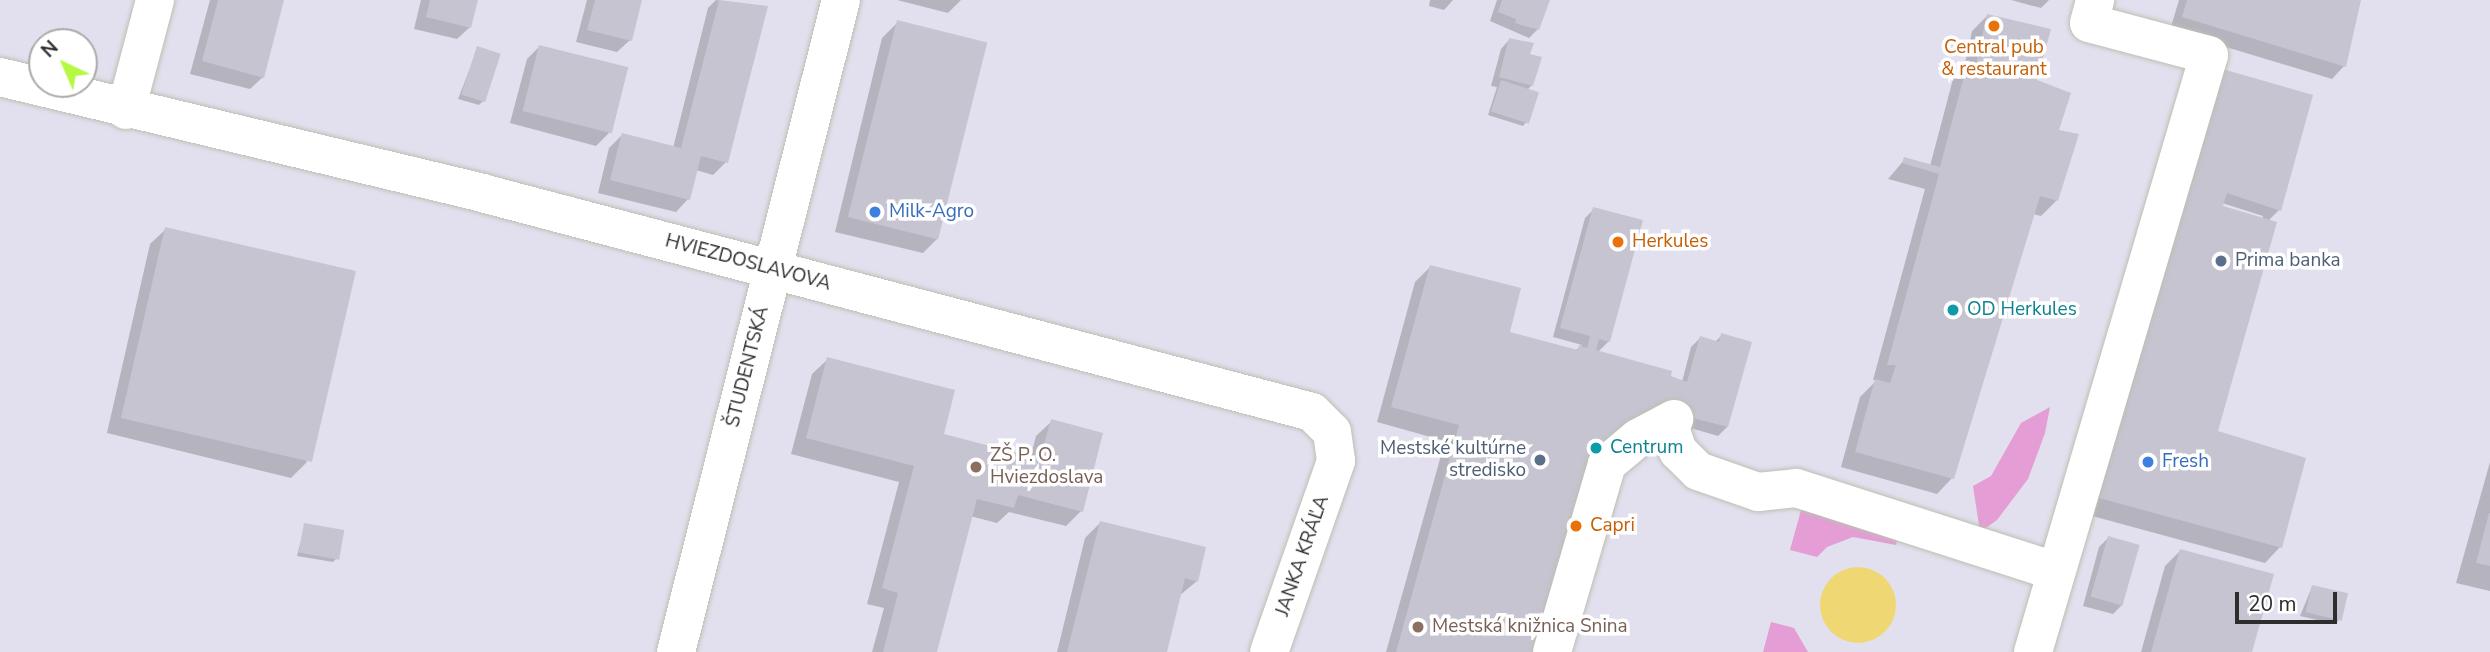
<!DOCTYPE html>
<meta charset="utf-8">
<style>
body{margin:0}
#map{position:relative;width:2490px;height:652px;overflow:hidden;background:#e2e0ee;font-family:"Nunito Sans",sans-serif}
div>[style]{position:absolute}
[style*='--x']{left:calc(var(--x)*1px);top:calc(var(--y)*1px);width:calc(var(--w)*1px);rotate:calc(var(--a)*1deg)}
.green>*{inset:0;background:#e49dd5}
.water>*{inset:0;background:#efd874}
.round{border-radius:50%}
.shadow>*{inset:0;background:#0003}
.building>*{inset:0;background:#c6c4d1;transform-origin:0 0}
.roads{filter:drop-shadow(0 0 2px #bbc0b3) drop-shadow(0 0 2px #bbc0b3)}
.minor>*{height:38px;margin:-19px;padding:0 19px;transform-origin:19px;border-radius:19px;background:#fff}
.dots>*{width:19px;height:19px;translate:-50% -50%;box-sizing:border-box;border:4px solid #fff;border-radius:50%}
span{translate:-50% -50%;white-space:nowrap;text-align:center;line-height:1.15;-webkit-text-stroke:7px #fff;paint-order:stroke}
.food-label{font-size:19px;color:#c56008}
.left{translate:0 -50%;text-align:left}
.shop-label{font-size:19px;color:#366cbe}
.service-label{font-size:19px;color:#4e5e75}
.right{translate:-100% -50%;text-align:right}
.street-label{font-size:19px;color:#2d2d2d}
.culture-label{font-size:19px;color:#0d838f}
.education-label{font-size:19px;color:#785e54}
.north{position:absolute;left:28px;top:28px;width:70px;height:70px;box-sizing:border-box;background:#fff;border:2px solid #ababab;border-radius:50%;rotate:316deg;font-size:19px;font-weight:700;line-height:28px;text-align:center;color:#2d2d2d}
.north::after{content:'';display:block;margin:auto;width:24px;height:32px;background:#b6f942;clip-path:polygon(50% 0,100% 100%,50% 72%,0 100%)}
.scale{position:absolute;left:2235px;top:592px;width:102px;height:32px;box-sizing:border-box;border:4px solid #2d2d2d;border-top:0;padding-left:9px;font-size:21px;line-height:24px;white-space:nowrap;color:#2d2d2d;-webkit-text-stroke:5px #fff;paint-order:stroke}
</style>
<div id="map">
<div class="green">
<div style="clip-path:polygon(2050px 407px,2045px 433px,2028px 479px,1997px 520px,1980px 532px,1973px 486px,1991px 476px,2021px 423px)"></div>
<div style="clip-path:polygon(1803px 503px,1900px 528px,1896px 545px,1853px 537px,1827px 547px,1817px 557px,1790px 550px)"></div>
<div style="clip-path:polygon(1771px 622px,1794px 628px,1808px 652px,1763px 652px)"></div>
</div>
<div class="water">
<div class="round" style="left:1820px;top:567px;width:76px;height:76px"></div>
</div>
<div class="shadow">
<div style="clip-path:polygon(210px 0,283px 0,263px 77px,250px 89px,190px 74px)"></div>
<div style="clip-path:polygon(421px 0,476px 0,470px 27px,457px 39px,414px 29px)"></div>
<div style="clip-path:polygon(587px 0,641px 0,630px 40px,617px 52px,576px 42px)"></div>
<div style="clip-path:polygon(716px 0,766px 7px,726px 162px,713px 175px,696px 170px,688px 199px,676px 212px,598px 193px,609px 148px,622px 135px,673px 148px,708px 8px)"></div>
<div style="clip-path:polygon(897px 0,961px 0,948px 13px)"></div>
<div style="clip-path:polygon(1430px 0,1453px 0,1444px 10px,1429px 6px)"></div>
<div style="clip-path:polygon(1497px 0,1548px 0,1538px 29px,1529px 38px,1490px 21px)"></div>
<div style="clip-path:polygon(2011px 0,2049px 0,2041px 8px)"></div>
<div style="clip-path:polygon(2179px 0,2359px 0,2344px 66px,2332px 79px,2170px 30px)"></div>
<div style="clip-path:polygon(1987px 16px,2035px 82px,2057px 131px,2077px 135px,2056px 201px,2041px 216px,2033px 214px,1952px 478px,1937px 494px,1841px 467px,1860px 397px,1877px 380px,1873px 380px,1925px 189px,1888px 179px,1905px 159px,1930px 166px,1953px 79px,1964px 68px,1972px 31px)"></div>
<div style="clip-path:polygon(898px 22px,938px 238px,923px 253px,835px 232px,882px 38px)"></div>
<div style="clip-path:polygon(1509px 40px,1528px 55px,1532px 85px,1527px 90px,1527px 121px,1523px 126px,1488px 115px,1497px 87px,1491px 86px,1501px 49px)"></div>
<div style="clip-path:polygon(539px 47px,609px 133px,596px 146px,510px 123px,527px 59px)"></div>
<div style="clip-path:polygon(478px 48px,484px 100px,479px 105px,458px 99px)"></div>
<div style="clip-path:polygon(evenodd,2211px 79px,2279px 210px,2268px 221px,2216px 433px,2280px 547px,2265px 563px,2085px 514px,2211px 79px,2222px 203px,2263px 216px,2262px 219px,2220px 206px,2222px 203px)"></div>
<div style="clip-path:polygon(1594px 209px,1609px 341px,1598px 352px,1682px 382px,1691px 347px,1700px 338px,1715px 342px,1722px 335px,1727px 427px,1718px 436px,1687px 427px,1626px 464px,1563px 652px,1386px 652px,1445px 441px,1377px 422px,1415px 282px,1430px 267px,1508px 333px,1575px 351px,1582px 345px,1553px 337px,1585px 218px)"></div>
<div style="clip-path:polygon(166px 229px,307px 462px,291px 478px,107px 433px,150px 244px)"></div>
<div style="clip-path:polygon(828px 359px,942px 436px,1030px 459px,1036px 436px,1052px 421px,1081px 511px,1066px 526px,1009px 512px,997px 523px,970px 516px,935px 652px,872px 652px,884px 608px,867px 604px,899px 482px,791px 454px,812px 374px)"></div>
<div style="clip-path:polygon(2490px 462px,2490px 591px,2456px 583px)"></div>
<div style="clip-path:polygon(1101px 522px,1197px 581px,1179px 596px,1165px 652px,1057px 652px,1085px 538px)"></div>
<div style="clip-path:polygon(305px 525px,337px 558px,333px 562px,297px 556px)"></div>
<div style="clip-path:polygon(2108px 538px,2122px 605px,2113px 614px,2083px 606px,2099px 547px)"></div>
<div style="clip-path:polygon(2180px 551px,2250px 652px,2141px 652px,2165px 566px)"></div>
<div style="clip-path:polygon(2312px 587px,2339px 620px,2335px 624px,2300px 616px)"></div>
</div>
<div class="building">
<div style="clip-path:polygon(218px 0,284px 0,264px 78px,202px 61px)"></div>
<div style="clip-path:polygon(430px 0,478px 0,471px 28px,426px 17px)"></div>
<div style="clip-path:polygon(595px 0,642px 0,632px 41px,587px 30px)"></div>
<div style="clip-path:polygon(719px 0,768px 6px,728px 163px,701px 156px,690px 200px,610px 180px,622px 133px,681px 148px)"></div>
<div style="clip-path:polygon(1502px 0,1550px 0,1539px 30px,1515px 23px,1516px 19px,1498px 12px)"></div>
<div style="clip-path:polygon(2187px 0,2361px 0,2346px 67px,2182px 17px)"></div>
<div style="clip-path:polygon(1987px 14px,2051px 29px,2037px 80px,2071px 93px,2059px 130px,2079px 134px,2058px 201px,2040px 196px,1954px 479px,1855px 452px,1875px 379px,1890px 383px,1896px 365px,1887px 365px,1939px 174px,1902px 163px,1904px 157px,1940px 167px,1968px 61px,1976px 64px)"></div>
<div style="left:897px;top:20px;width:93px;height:203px;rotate:14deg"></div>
<div style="clip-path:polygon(1509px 38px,1534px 43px,1530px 54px,1542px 57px,1533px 86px,1499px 77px)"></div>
<div style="left:539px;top:45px;width:92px;height:68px;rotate:14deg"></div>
<div style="left:477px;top:46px;width:25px;height:51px;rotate:18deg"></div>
<div style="clip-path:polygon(2219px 68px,2313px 95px,2281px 211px,2227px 193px,2223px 206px,2277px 222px,2218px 431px,2306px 458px,2282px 548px,2099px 498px)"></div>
<div style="left:1501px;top:80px;width:40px;height:33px;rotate:18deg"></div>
<div style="clip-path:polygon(1593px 207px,1643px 220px,1610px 342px,1599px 339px,1596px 350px,1672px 371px,1671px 376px,1687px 382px,1700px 336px,1719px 342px,1721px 333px,1752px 342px,1728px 427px,1689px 417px,1621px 472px,1565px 652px,1396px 652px,1459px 425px,1391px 407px,1430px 265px,1521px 288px,1510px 332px,1578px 350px,1579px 345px,1587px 348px,1590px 336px,1560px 328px)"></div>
<div style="left:165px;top:227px;width:196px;height:196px;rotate:13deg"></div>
<div style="clip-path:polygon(827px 357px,955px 390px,944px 434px,1040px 459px,1051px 419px,1103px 433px,1083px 512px,1018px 495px,1014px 508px,977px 499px,937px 652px,883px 652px,898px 593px,882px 588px,914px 466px,806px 438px)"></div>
<div style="clip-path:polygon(2489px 513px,2490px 513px,2490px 566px,2476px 563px)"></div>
<div style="clip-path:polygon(1100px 521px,1206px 547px,1198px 582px,1185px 578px,1167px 652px,1067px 652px)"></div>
<div style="left:304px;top:523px;width:41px;height:30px;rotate:10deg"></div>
<div style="left:2108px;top:536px;width:33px;height:63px;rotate:16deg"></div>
<div style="clip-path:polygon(2180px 549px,2274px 574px,2252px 652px,2151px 652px)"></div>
<div style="left:2312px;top:585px;width:37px;height:28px;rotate:13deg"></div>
</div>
<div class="roads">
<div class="minor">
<div style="--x:0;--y:77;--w:496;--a:13.5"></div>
<div style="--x:482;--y:193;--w:858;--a:14.78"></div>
<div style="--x:1312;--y:412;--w:28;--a:45"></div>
<div style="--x:1332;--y:432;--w:29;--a:82"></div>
<div style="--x:1336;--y:461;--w:202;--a:109.3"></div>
<div style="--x:126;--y:110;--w:114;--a:-75.2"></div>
<div style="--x:1672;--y:433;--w:19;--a:72"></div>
<div style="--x:1678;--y:451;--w:28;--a:45"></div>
<div style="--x:1698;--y:471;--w:64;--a:19.3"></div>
<div style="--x:1758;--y:492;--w:38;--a:-6"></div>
<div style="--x:1796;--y:488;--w:272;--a:17.8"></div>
<div style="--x:676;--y:652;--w:673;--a:-75.8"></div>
<div style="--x:1552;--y:652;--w:196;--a:-73.7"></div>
<div style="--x:1607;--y:464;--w:40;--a:-40"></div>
<div style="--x:1638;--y:438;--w:41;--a:-27.8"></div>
<div style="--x:2033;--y:652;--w:622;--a:-73.57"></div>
<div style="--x:2209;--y:55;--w:124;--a:-165.1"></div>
<div style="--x:2089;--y:23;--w:24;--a:-75"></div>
</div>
</div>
<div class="dots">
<div style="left:1994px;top:26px;background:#e8710a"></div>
<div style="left:875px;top:212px;background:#3f7fe0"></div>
<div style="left:1618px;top:242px;background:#e8710a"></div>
<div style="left:2221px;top:261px;background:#5c6f8a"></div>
<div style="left:1953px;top:310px;background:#0f9aa8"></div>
<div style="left:1596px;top:448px;background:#0f9aa8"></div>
<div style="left:1540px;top:460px;background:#5c6f8a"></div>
<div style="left:2148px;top:462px;background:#3f7fe0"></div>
<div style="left:976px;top:467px;background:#8d6e63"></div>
<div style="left:1576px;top:526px;background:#e8710a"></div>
<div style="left:1418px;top:627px;background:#8d6e63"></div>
</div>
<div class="food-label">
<span style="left:1994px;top:59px">Central pub<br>&amp; restaurant</span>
<span class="left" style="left:1632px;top:242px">Herkules</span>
<span class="left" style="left:1590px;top:526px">Capri</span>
</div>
<div class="shop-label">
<span class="left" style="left:889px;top:212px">Milk-Agro</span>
<span class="left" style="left:2162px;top:462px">Fresh</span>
</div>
<div class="service-label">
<span class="left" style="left:2235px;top:261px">Prima banka</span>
<span class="right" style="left:1526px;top:460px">Mestské kultúrne<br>stredisko</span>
</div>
<div class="street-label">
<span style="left:748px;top:263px;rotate:15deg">HVIEZDOSLAVOVA</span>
<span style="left:748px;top:367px;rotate:-76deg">ŠTUDENTSKÁ</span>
<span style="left:1303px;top:556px;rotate:-71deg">JANKA KRÁĽA</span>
</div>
<div class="culture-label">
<span class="left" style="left:1967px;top:310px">OD Herkules</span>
<span class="left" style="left:1610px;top:448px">Centrum</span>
</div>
<div class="education-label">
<span class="left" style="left:990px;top:467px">ZŠ P. O.<br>Hviezdoslava</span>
<span class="left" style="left:1432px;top:627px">Mestská knižnica Snina</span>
</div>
<div class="north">N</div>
<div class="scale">20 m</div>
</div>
